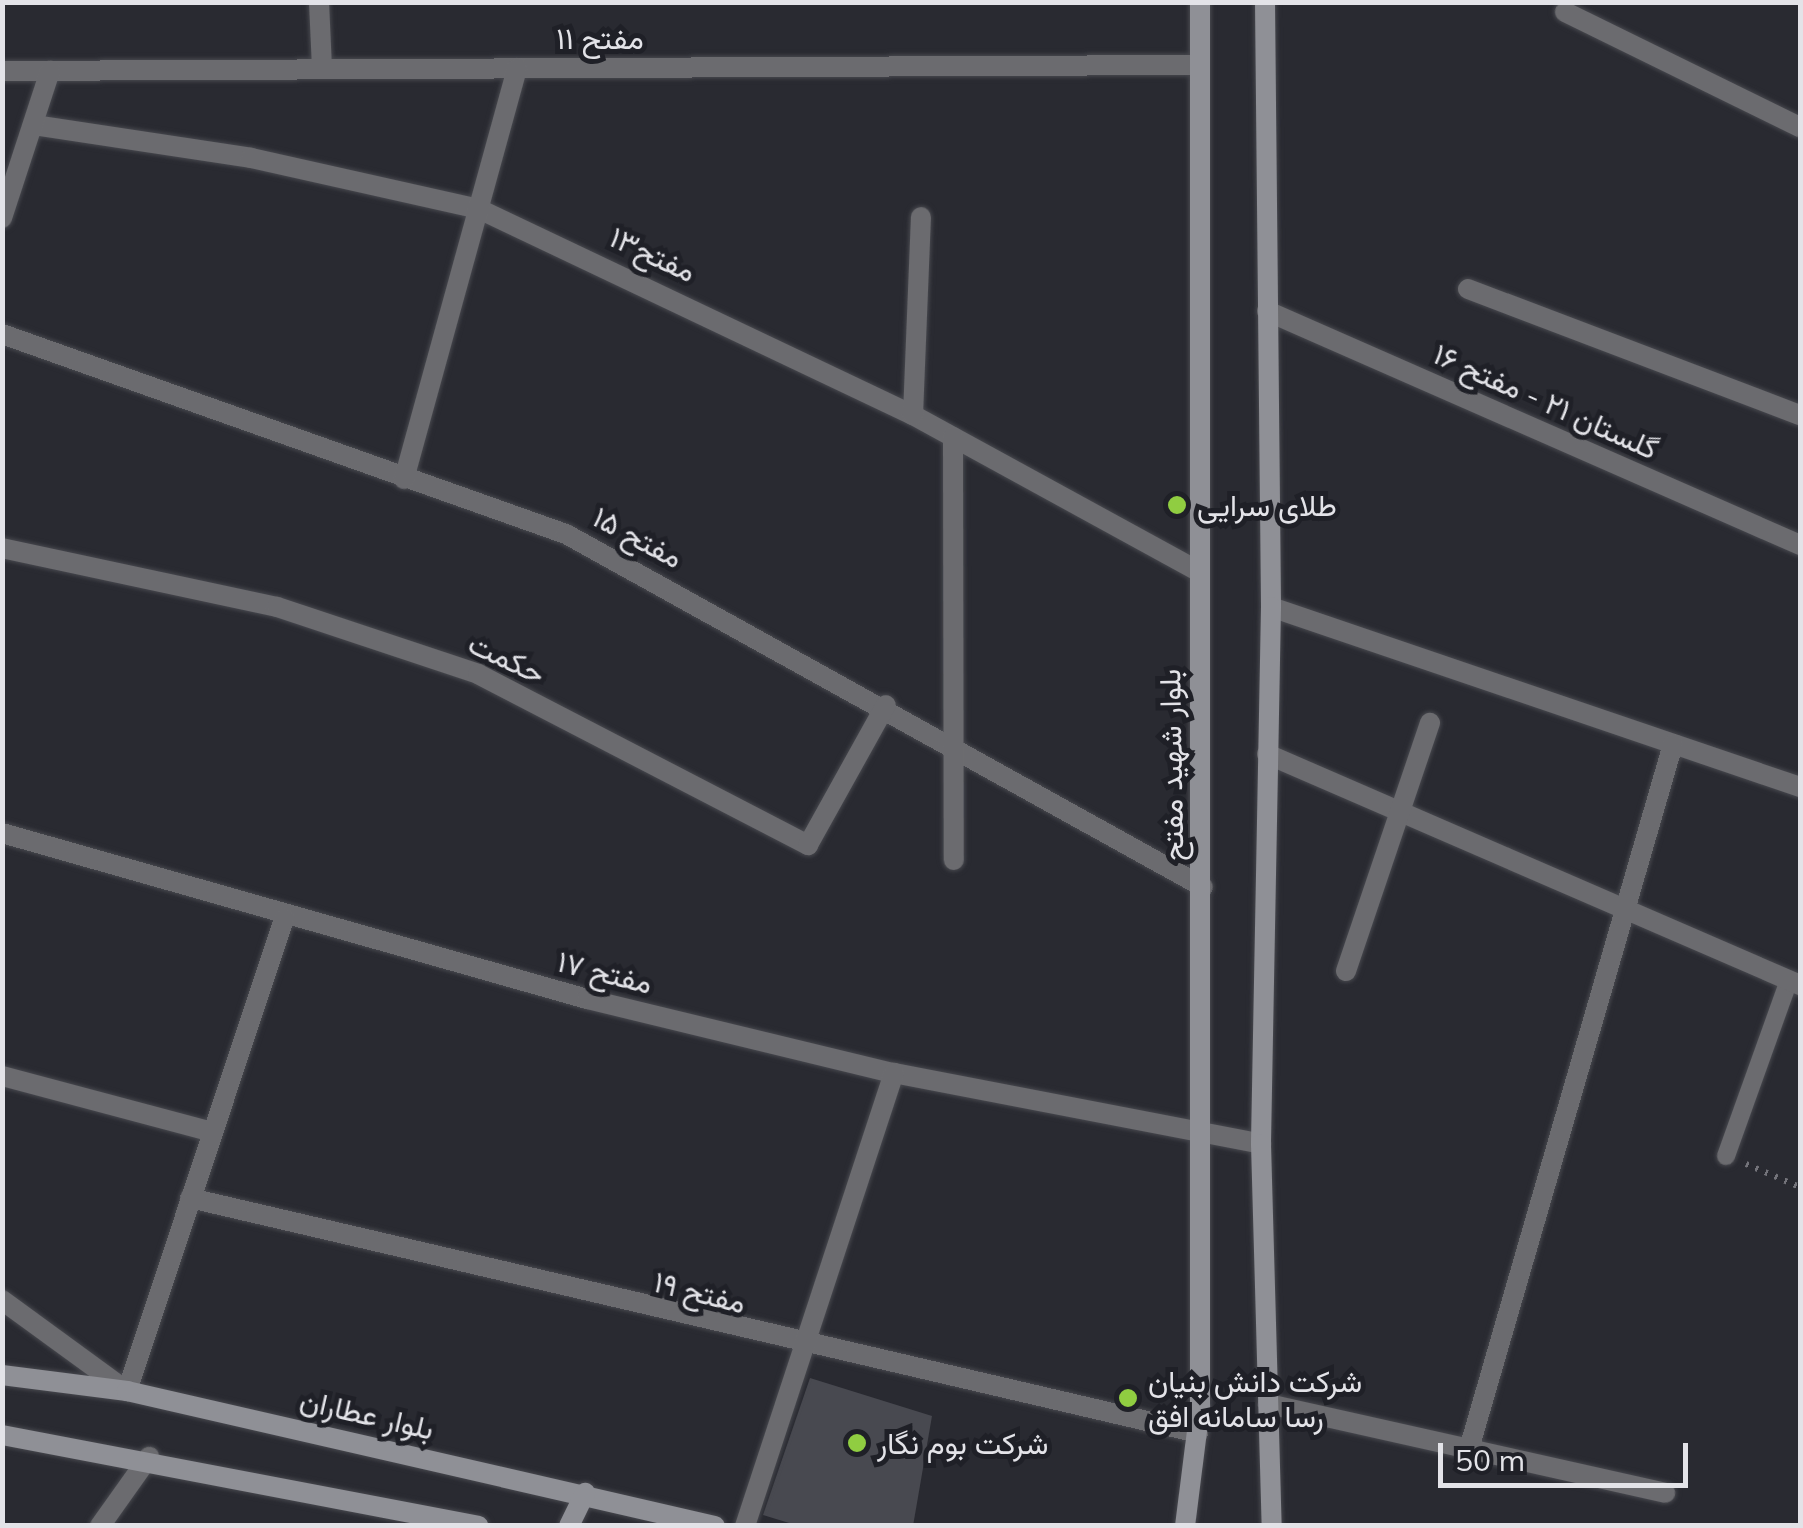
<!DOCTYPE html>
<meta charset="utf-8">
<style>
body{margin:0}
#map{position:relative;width:1803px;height:1528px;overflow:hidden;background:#292a31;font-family:Mulish,Vazirmatn,sans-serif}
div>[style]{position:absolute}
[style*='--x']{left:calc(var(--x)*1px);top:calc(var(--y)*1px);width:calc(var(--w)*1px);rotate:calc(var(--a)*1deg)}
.building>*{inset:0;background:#484950}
.path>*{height:6px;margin-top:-3px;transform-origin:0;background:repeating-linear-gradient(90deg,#73737a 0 2.5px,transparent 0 10.5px)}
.roads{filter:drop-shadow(0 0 2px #47484e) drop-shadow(0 0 2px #47484e)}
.service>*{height:18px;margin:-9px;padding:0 9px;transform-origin:9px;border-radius:9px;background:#6b6b6f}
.minor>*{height:20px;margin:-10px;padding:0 10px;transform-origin:10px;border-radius:10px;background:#6b6b6f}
.secondary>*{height:20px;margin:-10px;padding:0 10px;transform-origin:10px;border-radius:10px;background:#8f9096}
.dots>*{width:28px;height:28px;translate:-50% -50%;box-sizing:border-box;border:5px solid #1f2027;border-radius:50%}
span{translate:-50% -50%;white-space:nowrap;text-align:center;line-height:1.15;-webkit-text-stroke:10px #1f2027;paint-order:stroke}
.street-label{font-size:30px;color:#e3e3e8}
.poi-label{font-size:30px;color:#e3e3e8}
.left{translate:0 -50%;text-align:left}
.frame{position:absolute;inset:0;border:5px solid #e3e3e8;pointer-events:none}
.scale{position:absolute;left:1438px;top:1443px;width:250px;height:45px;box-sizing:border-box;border:5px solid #e3e3e8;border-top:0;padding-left:12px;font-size:30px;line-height:35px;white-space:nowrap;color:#e3e3e8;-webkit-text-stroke:8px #1f2027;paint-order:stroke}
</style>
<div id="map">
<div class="building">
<div style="clip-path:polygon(810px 1378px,932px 1416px,913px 1526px,799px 1526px,763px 1515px)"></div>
</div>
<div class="path">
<div style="--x:1746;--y:1164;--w:59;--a:23.1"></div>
</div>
<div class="roads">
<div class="service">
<div style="--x:1726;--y:1156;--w:187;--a:-70.3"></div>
</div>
<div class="minor">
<div style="--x:319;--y:2;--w:67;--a:87.4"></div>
<div style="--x:1565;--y:12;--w:262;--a:26.1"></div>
<div style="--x:2;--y:71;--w:1195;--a:-0.29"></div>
<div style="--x:34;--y:125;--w:219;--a:8.6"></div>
<div style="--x:251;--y:158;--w:234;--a:12.6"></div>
<div style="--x:479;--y:209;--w:480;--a:25.4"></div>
<div style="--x:913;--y:415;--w:325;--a:28.7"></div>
<div style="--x:2;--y:218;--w:155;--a:-71.9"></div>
<div style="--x:1468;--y:289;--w:355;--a:20.8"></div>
<div style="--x:1267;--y:311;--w:582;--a:23.7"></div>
<div style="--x:2;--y:334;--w:598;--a:19.53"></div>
<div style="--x:566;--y:534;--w:728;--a:28.99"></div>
<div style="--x:913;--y:415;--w:198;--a:-87.7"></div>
<div style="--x:953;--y:437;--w:423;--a:89.9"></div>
<div style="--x:404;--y:479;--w:426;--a:-74.6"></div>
<div style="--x:2;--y:548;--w:281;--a:12.1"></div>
<div style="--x:277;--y:607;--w:212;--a:18.4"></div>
<div style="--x:478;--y:674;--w:372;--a:27.4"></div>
<div style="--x:808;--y:845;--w:160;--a:-60.9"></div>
<div style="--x:1271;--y:607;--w:559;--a:18.79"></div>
<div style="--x:1267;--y:754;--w:581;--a:23.43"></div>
<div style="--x:2;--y:833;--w:608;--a:15.84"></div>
<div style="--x:587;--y:999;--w:316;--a:13.6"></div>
<div style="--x:894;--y:1073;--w:374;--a:10.9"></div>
<div style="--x:1346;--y:971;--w:262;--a:-71.3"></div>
<div style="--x:2;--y:1076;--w:217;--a:14.9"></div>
<div style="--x:190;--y:1198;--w:1035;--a:13.12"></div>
<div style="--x:2;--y:1300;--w:155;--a:36.1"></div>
<div style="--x:127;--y:1391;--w:498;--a:-71.6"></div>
<div style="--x:1268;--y:1404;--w:407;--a:12.6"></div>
<div style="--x:1469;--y:1449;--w:734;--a:-73.86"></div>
<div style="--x:100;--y:1526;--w:85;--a:-54.6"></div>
<div style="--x:745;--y:1526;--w:477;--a:-71.8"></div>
</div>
<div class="secondary">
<div style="--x:1265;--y:2;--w:605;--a:89.43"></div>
<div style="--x:1271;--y:607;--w:537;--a:91.07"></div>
<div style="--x:1261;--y:1144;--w:382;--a:88.4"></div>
<div style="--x:2;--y:1375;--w:126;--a:7.3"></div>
<div style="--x:127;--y:1391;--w:603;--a:12.93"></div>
<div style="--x:2;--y:1435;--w:485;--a:10.8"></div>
<div style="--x:569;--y:1526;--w:37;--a:-64"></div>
<div style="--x:1185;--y:1526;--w:120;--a:-82.8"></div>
<div style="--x:1200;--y:1407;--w:1405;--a:-90"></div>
</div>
</div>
<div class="dots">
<div style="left:1177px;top:505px;background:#90cd41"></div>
<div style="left:1128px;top:1398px;background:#90cd41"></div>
<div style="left:857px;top:1443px;background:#90cd41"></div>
</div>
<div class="street-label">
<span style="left:600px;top:38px">مفتح ۱۱</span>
<span style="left:653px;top:254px;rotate:25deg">مفتح۱۳</span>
<span style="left:1546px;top:401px;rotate:24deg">گلستان ۲۱ - مفتح ۱۶</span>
<span style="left:638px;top:537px;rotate:28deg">مفتح ۱۵</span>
<span style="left:507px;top:658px;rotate:25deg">حکمت</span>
<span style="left:1171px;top:765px;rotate:-91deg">بلوار شهید مفتح</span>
<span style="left:605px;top:972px;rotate:14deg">مفتح ۱۷</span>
<span style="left:700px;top:1292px;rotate:14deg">مفتح ۱۹</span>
<span style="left:367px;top:1414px;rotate:13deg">بلوار عطاران</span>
</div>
<div class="poi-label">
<span class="left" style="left:1197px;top:505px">طلای سرایی</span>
<span class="left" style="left:1148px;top:1398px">شرکت دانش بنیان<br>رسا سامانه افق</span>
<span class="left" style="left:877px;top:1443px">شرکت بوم نگار</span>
</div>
<div class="frame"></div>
<div class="scale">50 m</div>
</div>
